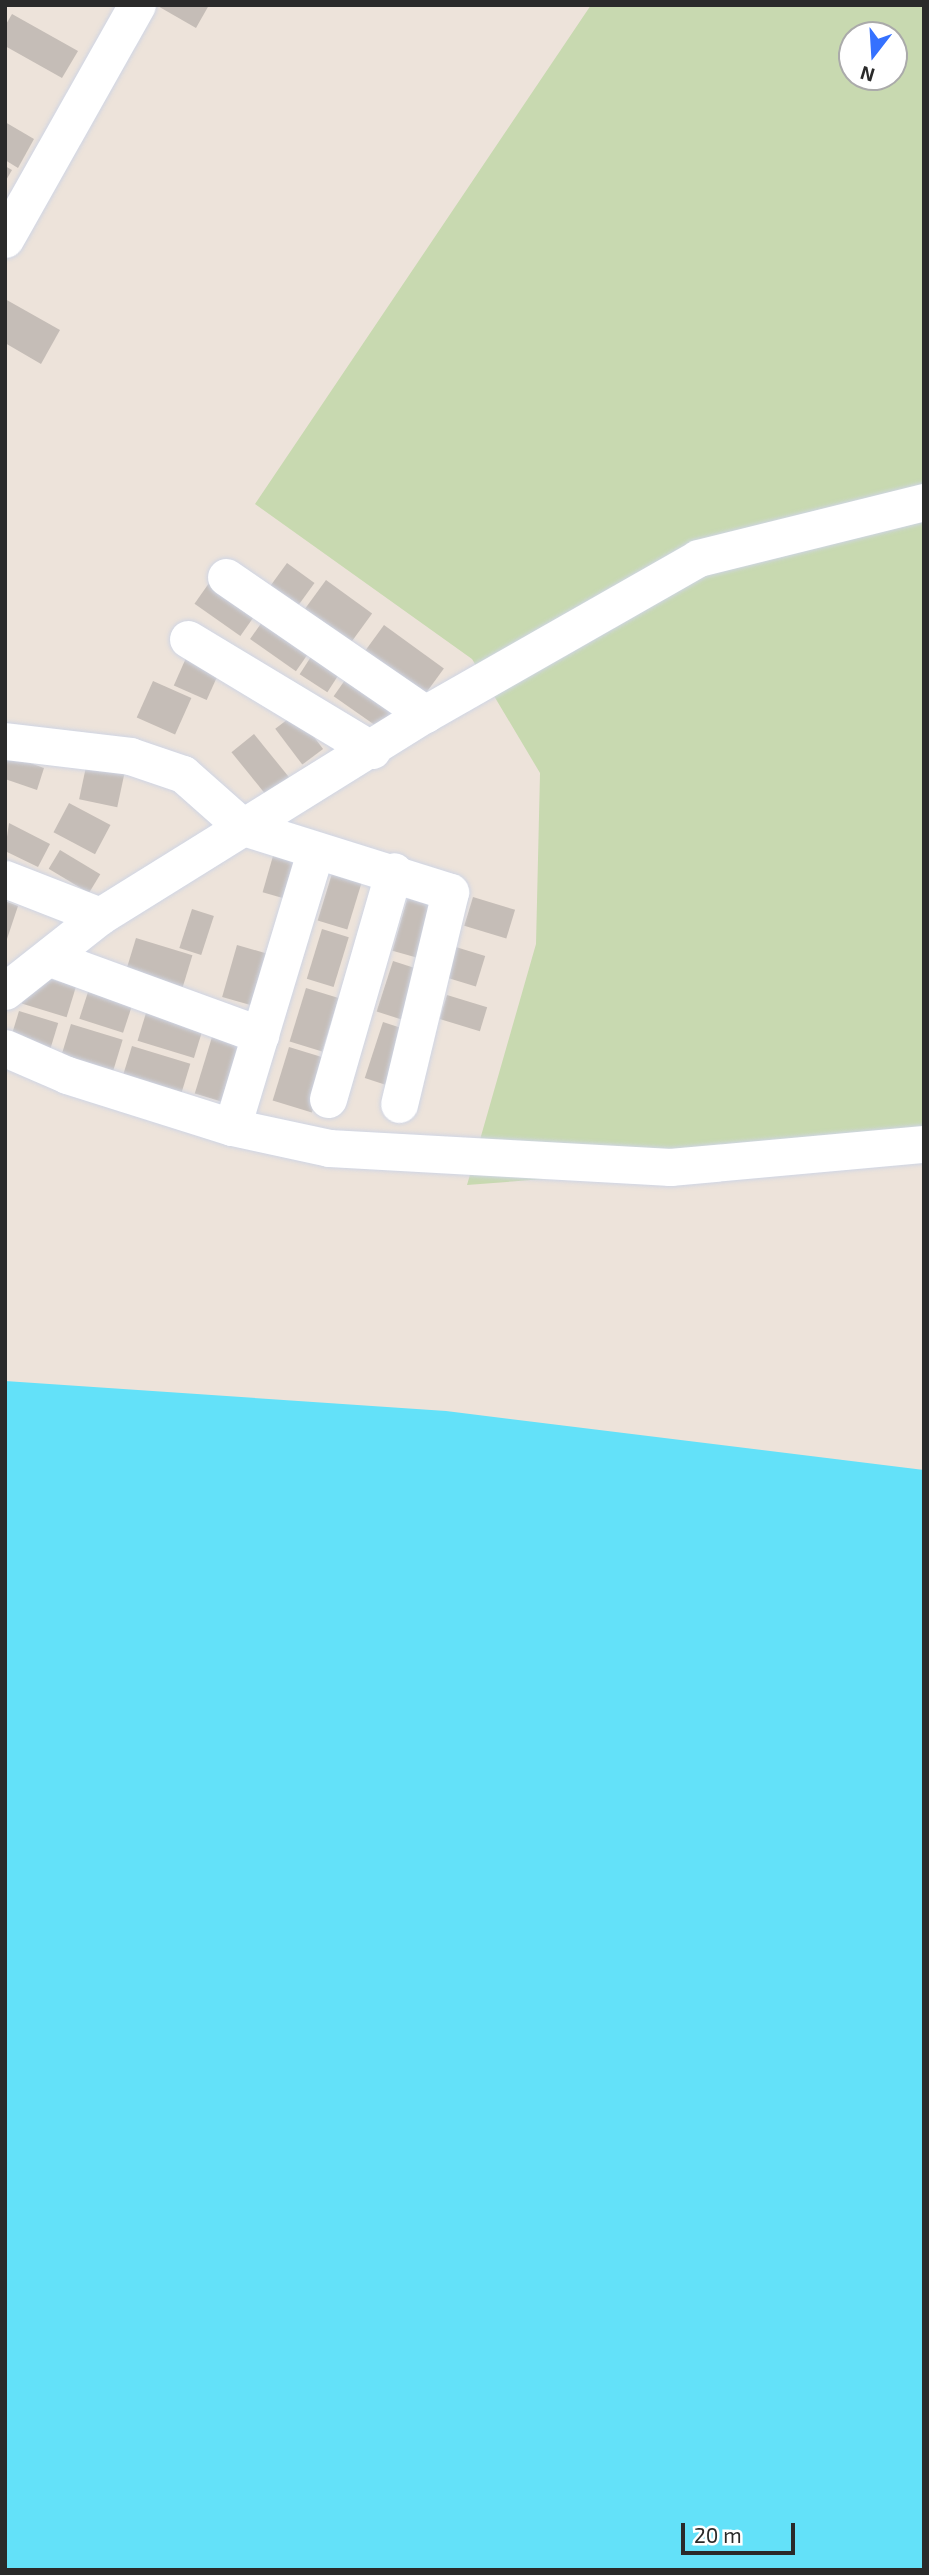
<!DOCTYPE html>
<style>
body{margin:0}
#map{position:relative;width:929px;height:2575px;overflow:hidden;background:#ede3da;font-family:"Exo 2",sans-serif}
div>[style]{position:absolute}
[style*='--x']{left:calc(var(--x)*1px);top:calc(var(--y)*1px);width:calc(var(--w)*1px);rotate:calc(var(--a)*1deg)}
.cemetery>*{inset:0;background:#c8d9b0}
.water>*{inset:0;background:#63e1f9}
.building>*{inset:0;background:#c5bdb7;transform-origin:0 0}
.roads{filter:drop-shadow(0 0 2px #cfd5e4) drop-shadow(0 0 2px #cfd5e4)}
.street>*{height:37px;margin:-18.5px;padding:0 18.5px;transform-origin:18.5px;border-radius:18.5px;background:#fff}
span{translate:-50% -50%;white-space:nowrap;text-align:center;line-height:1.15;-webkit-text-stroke:7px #fff;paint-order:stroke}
.frame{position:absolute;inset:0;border:7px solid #2a2a2a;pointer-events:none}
.north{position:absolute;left:838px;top:21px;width:70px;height:70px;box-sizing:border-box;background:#fff;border:2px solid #aaa;border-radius:50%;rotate:197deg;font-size:19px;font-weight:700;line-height:28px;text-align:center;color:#2a2a2a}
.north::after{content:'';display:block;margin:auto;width:24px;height:32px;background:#3571ff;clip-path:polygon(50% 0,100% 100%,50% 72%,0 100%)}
.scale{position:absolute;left:681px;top:2523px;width:114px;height:32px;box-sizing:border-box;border:4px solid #2a2a2a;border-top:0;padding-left:9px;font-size:21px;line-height:24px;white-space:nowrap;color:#2a2a2a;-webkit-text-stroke:5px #fff;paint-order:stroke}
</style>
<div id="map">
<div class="cemetery">
<div style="clip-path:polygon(evenodd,591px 5px,924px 5px,924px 1150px,467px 1185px,536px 944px,540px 773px,472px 659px,255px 504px,591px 5px,852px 35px,894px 35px,894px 77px,852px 77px,852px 35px)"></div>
</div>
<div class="water">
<div style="clip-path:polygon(5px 1381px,446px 1411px,924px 1470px,924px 2570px,5px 2570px)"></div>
</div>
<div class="building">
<div style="clip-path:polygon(156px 5px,209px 5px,196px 28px)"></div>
<div style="clip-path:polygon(12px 14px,78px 51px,62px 78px,5px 46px,5px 26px)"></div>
<div style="clip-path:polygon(5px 122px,34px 139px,18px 168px,5px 160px)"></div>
<div style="clip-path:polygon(5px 166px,12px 170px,5px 182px)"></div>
<div style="clip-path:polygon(5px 299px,60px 330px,41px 364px,5px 343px)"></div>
<div style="left:287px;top:563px;width:34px;height:34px;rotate:36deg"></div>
<div style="left:214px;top:576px;width:56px;height:34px;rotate:35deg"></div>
<div style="left:326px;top:580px;width:57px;height:40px;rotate:36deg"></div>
<div style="left:269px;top:612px;width:56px;height:33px;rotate:35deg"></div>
<div style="left:384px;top:625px;width:74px;height:36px;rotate:36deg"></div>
<div style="left:316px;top:649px;width:33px;height:30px;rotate:33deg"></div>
<div style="left:186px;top:658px;width:36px;height:30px;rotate:24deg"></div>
<div style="left:352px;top:670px;width:58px;height:32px;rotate:35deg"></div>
<div style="left:153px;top:681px;width:42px;height:40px;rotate:24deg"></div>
<div style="left:296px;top:713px;width:45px;height:26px;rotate:53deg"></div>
<div style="left:254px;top:734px;width:57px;height:29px;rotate:51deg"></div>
<div style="clip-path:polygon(5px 754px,44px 768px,37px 790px,5px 779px)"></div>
<div style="left:87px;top:762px;width:39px;height:38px;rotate:12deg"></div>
<div style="left:69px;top:803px;width:47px;height:33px;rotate:28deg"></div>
<div style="clip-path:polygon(9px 823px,50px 844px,38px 867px,5px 851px)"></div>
<div style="left:275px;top:849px;width:29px;height:45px;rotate:16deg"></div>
<div style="left:60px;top:850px;width:47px;height:22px;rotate:31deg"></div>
<div style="left:334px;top:867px;width:31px;height:56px;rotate:17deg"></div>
<div style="left:409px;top:893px;width:36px;height:60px;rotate:16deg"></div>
<div style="left:473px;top:897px;width:44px;height:30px;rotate:17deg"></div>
<div style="clip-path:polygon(5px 901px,18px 906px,6px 942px,5px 942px)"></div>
<div style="left:192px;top:909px;width:23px;height:41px;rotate:18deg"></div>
<div style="left:322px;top:929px;width:28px;height:52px;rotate:17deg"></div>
<div style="left:136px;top:938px;width:59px;height:36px;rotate:17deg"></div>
<div style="left:446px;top:944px;width:41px;height:32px;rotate:17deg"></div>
<div style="left:237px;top:945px;width:35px;height:54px;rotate:16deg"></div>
<div style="left:393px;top:961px;width:35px;height:53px;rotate:18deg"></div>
<div style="left:31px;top:973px;width:47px;height:32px;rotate:17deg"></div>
<div style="left:306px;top:988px;width:34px;height:56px;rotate:17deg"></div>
<div style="left:88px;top:992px;width:46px;height:28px;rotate:18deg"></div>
<div style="left:447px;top:995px;width:42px;height:25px;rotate:17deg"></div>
<div style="left:19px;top:1011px;width:41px;height:31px;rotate:17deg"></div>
<div style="left:146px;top:1013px;width:59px;height:29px;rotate:17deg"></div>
<div style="left:383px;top:1022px;width:32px;height:59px;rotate:18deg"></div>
<div style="left:71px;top:1024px;width:54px;height:35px;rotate:17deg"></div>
<div style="left:212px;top:1037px;width:31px;height:59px;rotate:17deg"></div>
<div style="left:132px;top:1046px;width:61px;height:32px;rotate:17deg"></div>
<div style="left:289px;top:1047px;width:41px;height:56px;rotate:17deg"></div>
</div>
<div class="roads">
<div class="street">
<div style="--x:5;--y:239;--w:269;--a:-60.6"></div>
<div style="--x:226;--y:577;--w:242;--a:34.5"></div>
<div style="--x:188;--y:639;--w:215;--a:31.1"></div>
<div style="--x:5;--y:741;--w:126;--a:6.8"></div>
<div style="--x:130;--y:756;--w:56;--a:18.8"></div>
<div style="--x:183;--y:774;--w:80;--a:41.5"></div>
<div style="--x:243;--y:827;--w:217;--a:17.4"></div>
<div style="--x:450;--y:892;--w:218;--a:103.5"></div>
<div style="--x:5;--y:879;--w:102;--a:21.3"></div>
<div style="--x:50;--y:958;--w:224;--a:20.1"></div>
<div style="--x:5;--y:991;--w:121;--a:-38.3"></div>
<div style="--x:100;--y:916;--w:383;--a:-31.9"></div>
<div style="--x:425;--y:714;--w:314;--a:-29.7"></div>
<div style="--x:698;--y:558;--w:233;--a:-13.9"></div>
<div style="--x:5;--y:1048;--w:68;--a:23.5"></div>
<div style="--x:67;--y:1075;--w:173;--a:17.5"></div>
<div style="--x:232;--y:1127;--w:99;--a:12.2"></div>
<div style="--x:329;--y:1148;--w:342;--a:3.2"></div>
<div style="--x:670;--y:1167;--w:255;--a:-5.2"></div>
<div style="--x:328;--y:1099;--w:237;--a:-73.9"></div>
<div style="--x:232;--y:1127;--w:287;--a:-73.2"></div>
</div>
</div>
<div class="frame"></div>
<div class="north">N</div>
<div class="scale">20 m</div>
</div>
